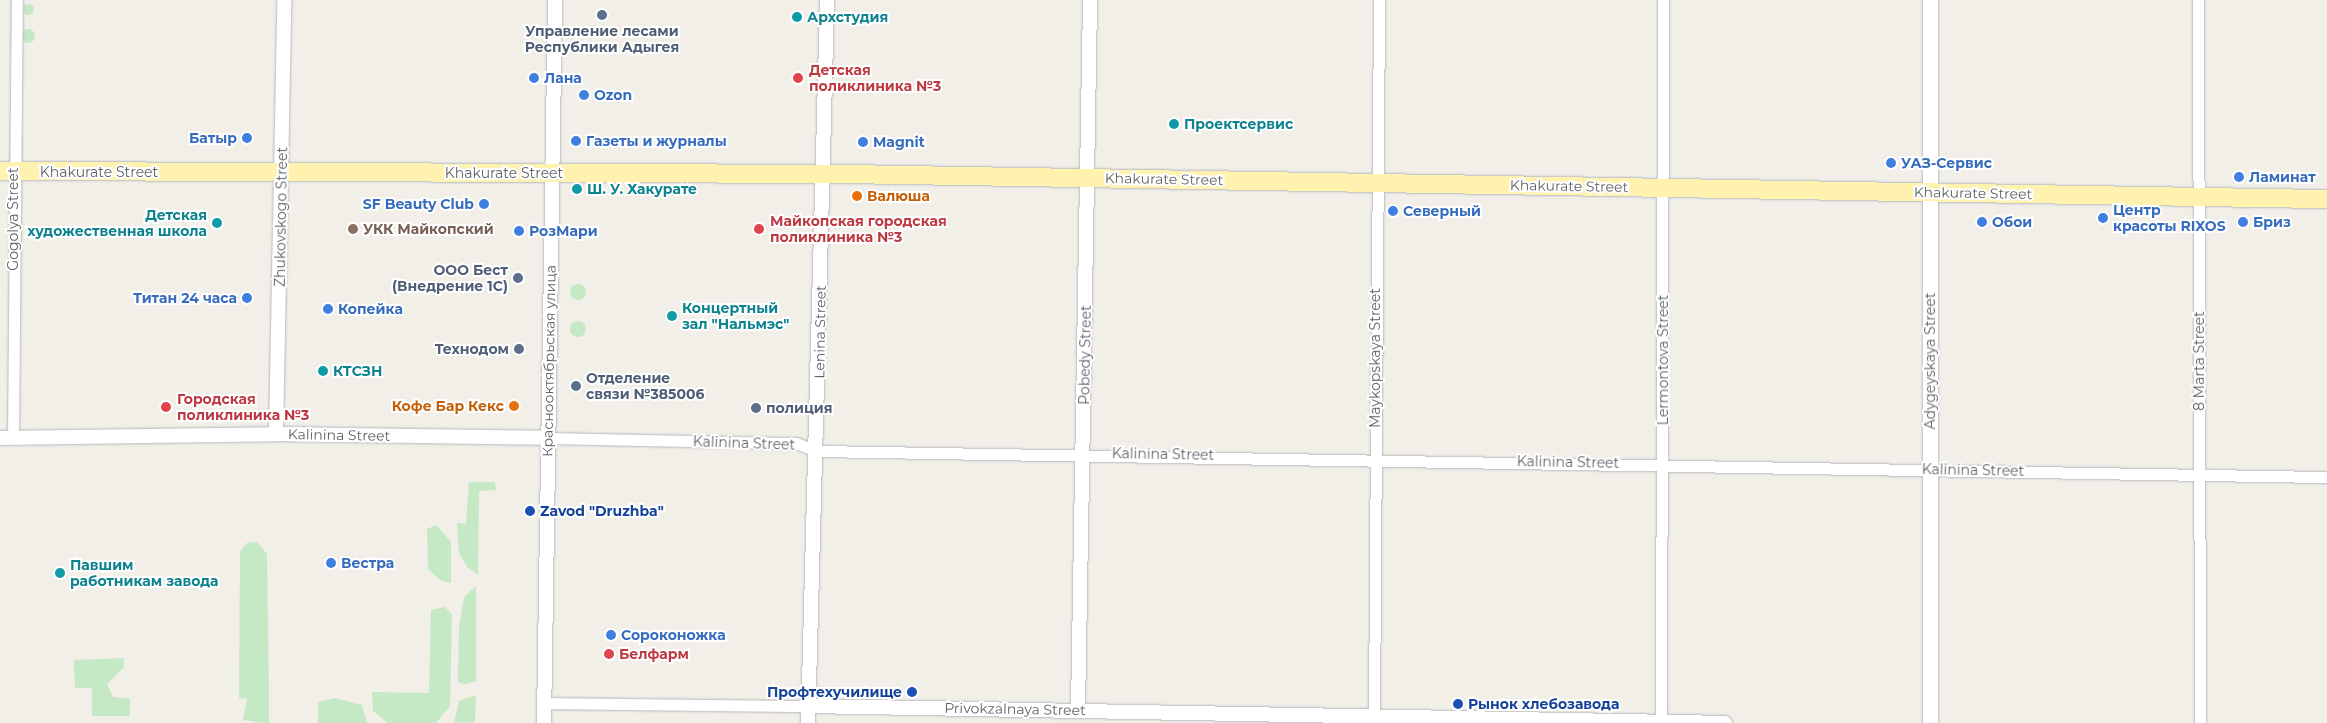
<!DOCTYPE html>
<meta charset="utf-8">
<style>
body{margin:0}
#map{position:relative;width:2327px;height:723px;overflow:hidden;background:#f1efe8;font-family:Montserrat,sans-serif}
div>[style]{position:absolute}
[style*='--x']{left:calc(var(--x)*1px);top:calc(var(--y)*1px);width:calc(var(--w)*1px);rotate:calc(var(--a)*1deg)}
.green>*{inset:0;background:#c5e8c5}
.round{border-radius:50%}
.roads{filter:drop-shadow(0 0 1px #b5b8bc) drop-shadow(0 0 1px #b5b8bc)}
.minor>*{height:11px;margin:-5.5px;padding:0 5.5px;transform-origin:5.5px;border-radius:5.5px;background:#fff}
.tertiary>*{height:14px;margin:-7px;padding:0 7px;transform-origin:7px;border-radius:7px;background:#fff}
.secondary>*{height:15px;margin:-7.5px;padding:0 7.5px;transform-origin:7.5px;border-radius:7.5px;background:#fff}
.primary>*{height:18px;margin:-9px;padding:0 9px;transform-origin:9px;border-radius:9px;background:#fff2af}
.dots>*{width:14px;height:14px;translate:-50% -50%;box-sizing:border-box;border:2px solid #fff;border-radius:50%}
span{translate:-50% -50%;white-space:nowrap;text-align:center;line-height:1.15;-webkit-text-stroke:4px #fff;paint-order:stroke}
.culture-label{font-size:14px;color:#0d838f;font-weight:700}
.left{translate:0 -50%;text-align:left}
.right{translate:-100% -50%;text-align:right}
.service-label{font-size:14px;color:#4e5e75;font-weight:700}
.health-label{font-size:14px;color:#be3a42;font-weight:700}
.shop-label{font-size:14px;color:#366cbe;font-weight:700}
.street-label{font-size:14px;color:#5f6368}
.food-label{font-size:14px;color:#c56008;font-weight:700}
.education-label{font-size:14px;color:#785e54;font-weight:700}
.transit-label{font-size:14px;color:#164399;font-weight:700}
</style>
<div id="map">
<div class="green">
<div class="round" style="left:22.5px;top:3.5px;width:11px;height:11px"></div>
<div class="round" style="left:21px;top:29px;width:14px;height:14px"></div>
<div class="round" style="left:570px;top:284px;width:16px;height:16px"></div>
<div class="round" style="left:570px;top:321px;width:16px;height:16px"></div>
<div style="clip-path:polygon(469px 482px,495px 482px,496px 490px,479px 491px,478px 575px,467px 567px,459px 553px,457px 523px,466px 524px)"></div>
<div style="clip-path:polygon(436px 525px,451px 542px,451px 583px,440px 580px,428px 569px,427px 529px)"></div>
<div style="clip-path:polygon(257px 542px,267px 554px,269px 693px,269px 723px,265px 723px,243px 720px,247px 699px,239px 698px,240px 552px,247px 543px)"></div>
<div style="clip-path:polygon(476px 586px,476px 681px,465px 684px,458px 682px,459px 627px,464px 597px)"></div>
<div style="clip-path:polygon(445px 607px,452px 614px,450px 706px,436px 723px,388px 723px,373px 711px,372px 692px,429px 693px,431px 610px)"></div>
<div style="clip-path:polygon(124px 658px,124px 667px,107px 684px,113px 697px,130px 699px,130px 716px,92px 716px,92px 688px,75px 688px,74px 660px)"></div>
<div style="clip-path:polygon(476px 695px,475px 722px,454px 723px,459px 701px)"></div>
<div style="clip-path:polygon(335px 698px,362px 705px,367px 723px,318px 723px,318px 702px)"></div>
</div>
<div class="roads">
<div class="minor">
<div style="--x:2198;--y:0;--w:723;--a:89.84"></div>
<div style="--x:13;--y:438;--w:438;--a:-89.5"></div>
<div style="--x:548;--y:438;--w:248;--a:1.2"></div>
<div style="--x:796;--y:443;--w:22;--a:21"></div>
<div style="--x:817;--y:451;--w:1510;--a:0.99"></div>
<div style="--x:545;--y:703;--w:264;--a:0.7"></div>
<div style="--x:1374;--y:716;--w:716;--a:-89.6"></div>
<div style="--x:1661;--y:721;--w:721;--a:-89.84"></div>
</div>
<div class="tertiary">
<div style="--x:276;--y:434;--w:434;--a:-88.9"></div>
<div style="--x:0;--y:438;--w:276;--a:-0.8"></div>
<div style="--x:276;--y:434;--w:272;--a:0.8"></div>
<div style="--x:809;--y:706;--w:916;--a:1.06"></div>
<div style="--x:1078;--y:710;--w:710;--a:-89.03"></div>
<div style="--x:544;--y:723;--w:723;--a:-89.13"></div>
<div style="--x:808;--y:723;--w:723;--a:-88.49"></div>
</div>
<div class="secondary">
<div style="--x:1930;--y:0;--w:723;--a:90"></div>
</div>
<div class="primary">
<div style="--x:0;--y:171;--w:844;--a:0.2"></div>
<div style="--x:844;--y:174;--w:1483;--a:0.97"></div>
</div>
</div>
<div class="dots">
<div style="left:602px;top:15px;background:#5c6f8a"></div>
<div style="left:797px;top:17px;background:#0f9aa8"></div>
<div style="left:534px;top:78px;background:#3f7fe0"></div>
<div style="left:798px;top:78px;background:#e0444e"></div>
<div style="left:584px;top:95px;background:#3f7fe0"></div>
<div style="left:1174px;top:124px;background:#0f9aa8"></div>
<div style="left:247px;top:138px;background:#3f7fe0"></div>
<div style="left:576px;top:141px;background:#3f7fe0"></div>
<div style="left:863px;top:142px;background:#3f7fe0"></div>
<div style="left:1891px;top:163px;background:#3f7fe0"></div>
<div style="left:2239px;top:177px;background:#3f7fe0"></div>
<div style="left:577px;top:189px;background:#0f9aa8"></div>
<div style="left:857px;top:196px;background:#e8710a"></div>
<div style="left:484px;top:204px;background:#3f7fe0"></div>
<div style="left:1393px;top:211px;background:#3f7fe0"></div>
<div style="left:2103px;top:218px;background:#3f7fe0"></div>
<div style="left:1982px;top:222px;background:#3f7fe0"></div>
<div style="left:2243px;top:222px;background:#3f7fe0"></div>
<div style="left:217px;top:223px;background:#0f9aa8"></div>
<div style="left:353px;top:229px;background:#8d6e63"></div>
<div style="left:759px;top:229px;background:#e0444e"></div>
<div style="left:519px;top:231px;background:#3f7fe0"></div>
<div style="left:518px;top:278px;background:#5c6f8a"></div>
<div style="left:247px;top:298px;background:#3f7fe0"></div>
<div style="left:328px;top:309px;background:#3f7fe0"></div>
<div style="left:672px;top:316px;background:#0f9aa8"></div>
<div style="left:519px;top:349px;background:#5c6f8a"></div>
<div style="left:323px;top:371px;background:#0f9aa8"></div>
<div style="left:576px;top:386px;background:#5c6f8a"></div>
<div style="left:514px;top:406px;background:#e8710a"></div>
<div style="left:166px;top:407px;background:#e0444e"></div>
<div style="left:756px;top:408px;background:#5c6f8a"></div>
<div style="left:530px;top:511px;background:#1a4fb4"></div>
<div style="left:331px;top:563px;background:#3f7fe0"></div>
<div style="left:60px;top:573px;background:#0f9aa8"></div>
<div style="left:611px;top:635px;background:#3f7fe0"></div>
<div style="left:609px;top:654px;background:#e0444e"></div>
<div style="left:912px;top:692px;background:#1a4fb4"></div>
<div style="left:1458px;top:704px;background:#1a4fb4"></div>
</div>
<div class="culture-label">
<span class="left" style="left:807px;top:17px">Архстудия</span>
<span class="left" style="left:1184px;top:124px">Проектсервис</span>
<span class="left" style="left:587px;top:189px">Ш. У. Хакурате</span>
<span class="right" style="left:207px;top:223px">Детская<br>художественная школа</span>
<span class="left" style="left:682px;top:316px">Концертный<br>зал "Нальмэс"</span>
<span class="left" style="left:333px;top:371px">КТСЗН</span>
<span class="left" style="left:70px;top:573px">Павшим<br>работникам завода</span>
</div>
<div class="service-label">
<span style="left:602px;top:39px">Управление лесами<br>Республики Адыгея</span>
<span class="right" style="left:508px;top:278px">ООО Бест<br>(Внедрение 1С)</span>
<span class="right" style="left:509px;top:349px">Технодом</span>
<span class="left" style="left:586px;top:386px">Отделение<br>связи №385006</span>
<span class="left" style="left:766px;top:408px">полиция</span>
</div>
<div class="health-label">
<span class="left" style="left:809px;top:78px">Детская<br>поликлиника №3</span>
<span class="left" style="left:770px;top:229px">Майкопская городская<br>поликлиника №3</span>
<span class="left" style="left:177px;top:407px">Городская<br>поликлиника №3</span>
<span class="left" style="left:619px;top:654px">Белфарм</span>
</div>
<div class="shop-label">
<span class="left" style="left:544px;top:78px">Лана</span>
<span class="left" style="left:594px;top:95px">Ozon</span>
<span class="right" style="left:237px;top:138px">Батыр</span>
<span class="left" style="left:586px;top:141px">Газеты и журналы</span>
<span class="left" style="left:873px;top:142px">Magnit</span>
<span class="left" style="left:1901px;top:163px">УАЗ-Сервис</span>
<span class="left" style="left:2249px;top:177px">Ламинат</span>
<span class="right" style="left:474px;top:204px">SF Beauty Club</span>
<span class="left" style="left:2113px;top:218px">Центр<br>красоты RIXOS</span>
<span class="left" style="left:1403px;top:211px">Северный</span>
<span class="left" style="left:1992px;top:222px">Обои</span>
<span class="left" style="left:2253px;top:222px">Бриз</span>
<span class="left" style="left:529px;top:231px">РозМари</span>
<span class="right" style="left:237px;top:298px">Титан 24 часа</span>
<span class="left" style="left:338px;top:309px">Копейка</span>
<span class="left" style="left:341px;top:563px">Вестра</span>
<span class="left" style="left:621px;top:635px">Сороконожка</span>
</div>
<div class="street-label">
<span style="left:99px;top:172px">Khakurate Street</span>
<span style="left:504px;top:173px">Khakurate Street</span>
<span style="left:1164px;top:179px;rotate:1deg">Khakurate Street</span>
<span style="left:1569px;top:186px;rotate:1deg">Khakurate Street</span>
<span style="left:1973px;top:193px;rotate:1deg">Khakurate Street</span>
<span style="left:281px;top:217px;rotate:-89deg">Zhukovskogo Street</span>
<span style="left:13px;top:219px;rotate:-90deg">Gogolya Street</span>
<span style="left:820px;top:332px;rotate:-89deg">Lenina Street</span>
<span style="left:1085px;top:355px;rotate:-89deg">Pobedy Street</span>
<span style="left:1375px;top:358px;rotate:-90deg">Maykopskaya Street</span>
<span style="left:1663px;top:360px;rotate:-90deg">Lermontova Street</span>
<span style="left:549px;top:361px;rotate:-89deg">Краснооктябрьская улица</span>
<span style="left:1930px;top:361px;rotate:-90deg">Adygeyskaya Street</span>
<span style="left:2199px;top:361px;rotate:-90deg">8 Marta Street</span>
<span style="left:339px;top:435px;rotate:1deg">Kalinina Street</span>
<span style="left:744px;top:443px;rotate:2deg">Kalinina Street</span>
<span style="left:1163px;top:454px;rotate:1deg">Kalinina Street</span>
<span style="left:1568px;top:462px;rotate:1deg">Kalinina Street</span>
<span style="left:1973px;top:470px;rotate:1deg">Kalinina Street</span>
<span style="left:1015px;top:709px;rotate:1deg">Privokzalnaya Street</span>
</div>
<div class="food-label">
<span class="left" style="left:867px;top:196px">Валюша</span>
<span class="right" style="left:504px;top:406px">Кофе Бар Кекс</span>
</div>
<div class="education-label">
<span class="left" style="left:363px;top:229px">УКК Майкопский</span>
</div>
<div class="transit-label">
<span class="left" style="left:540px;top:511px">Zavod "Druzhba"</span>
<span class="right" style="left:902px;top:692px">Профтехучилище</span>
<span class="left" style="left:1468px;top:704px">Рынок хлебозавода</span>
</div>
</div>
